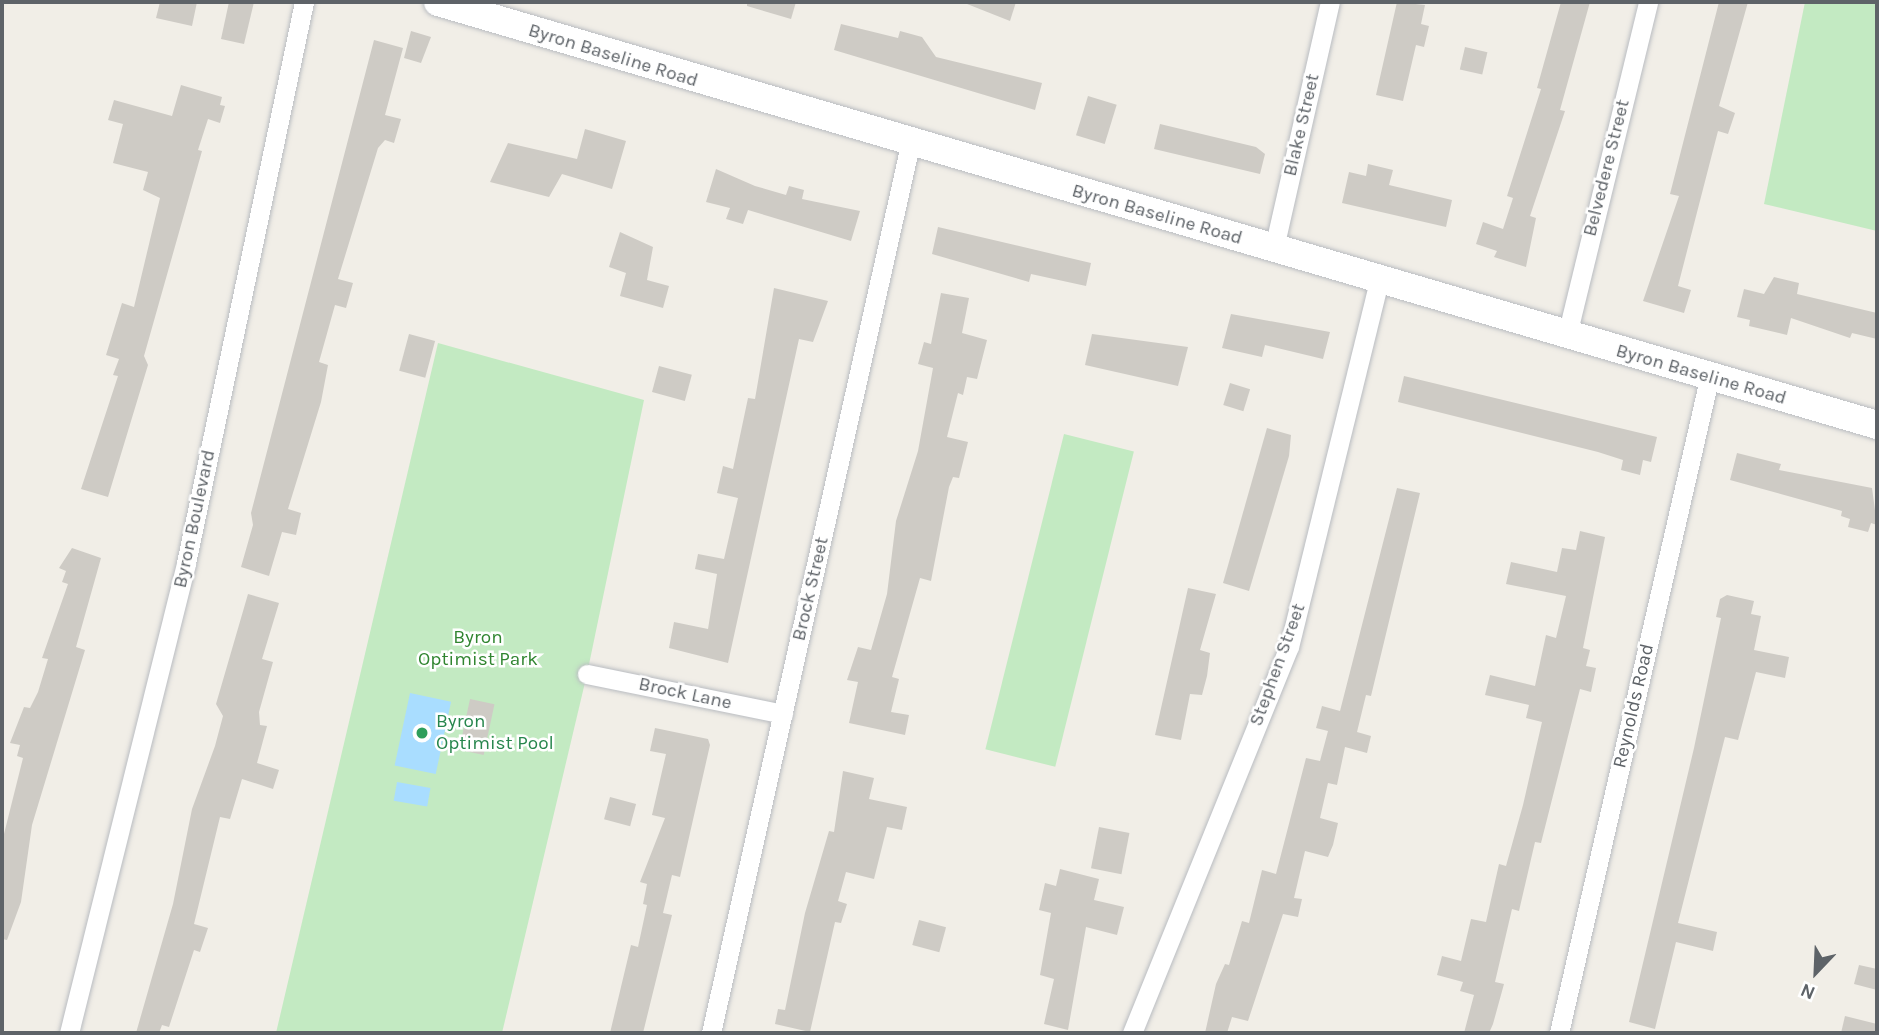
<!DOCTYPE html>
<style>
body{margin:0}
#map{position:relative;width:1879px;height:1035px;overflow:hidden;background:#f1eee7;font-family:Karla,sans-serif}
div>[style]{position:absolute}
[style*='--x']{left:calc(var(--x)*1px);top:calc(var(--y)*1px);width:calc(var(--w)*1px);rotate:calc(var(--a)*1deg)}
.green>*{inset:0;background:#c3eac2;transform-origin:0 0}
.water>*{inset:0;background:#a9ddff;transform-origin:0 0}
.building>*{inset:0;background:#cecbc5;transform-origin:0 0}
.roads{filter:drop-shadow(0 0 2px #b9bcc1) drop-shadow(0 0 2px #b9bcc1)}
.street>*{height:19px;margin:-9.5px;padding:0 9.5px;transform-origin:9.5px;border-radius:9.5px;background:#fff}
.secondary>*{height:28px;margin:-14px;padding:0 14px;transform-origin:14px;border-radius:14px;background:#fff}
.dots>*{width:19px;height:19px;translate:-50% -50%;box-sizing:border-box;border:4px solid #fff;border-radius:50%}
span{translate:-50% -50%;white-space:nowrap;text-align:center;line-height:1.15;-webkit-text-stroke:5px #fff;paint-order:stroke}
.street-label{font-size:19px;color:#5e6368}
.park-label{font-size:19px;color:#308530}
.leisure-label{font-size:19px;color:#27864d}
.left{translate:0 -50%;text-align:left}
.frame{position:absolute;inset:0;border:4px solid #5e6368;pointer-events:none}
.north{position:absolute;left:1781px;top:937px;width:70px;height:70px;-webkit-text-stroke:5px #fff;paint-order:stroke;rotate:203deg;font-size:19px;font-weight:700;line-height:28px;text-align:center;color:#5e6368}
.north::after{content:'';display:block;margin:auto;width:24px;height:32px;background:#5e6368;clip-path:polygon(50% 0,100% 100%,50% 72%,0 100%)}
</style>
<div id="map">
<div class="green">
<div style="clip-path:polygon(1805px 2px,1877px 2px,1877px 231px,1764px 204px)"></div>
<div style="clip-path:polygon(438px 343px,644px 400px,587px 674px,502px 1033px,276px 1033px)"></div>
<div style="left:1064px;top:434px;width:72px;height:325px;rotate:14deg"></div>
</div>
<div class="water">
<div style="left:410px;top:693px;width:42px;height:74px;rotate:12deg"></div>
<div style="left:397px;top:782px;width:34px;height:19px;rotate:10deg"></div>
</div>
<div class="building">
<div style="clip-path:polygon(160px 2px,197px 2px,192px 26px,156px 18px)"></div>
<div style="clip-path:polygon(229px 2px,254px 2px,244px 44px,221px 39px)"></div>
<div style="clip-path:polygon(747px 2px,796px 2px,791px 19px,747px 6px)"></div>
<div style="clip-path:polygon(962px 2px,1016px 2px,1010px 21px)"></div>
<div style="clip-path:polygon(1397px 2px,1425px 5px,1421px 24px,1429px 26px,1424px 47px,1416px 45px,1403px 101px,1376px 95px)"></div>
<div style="clip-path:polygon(1561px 2px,1590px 2px,1560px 110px,1565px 111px,1530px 216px,1536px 218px,1526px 267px,1494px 257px,1497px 251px,1476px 244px,1483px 222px,1503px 229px,1513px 198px,1507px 196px,1541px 89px,1537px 88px)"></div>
<div style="clip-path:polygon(1719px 2px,1748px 2px,1719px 106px,1735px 113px,1728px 134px,1718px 131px,1678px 286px,1691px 290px,1684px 313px,1643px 301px,1679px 196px,1670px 194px)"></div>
<div style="clip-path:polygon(841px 24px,898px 38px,900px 31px,922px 37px,936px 57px,1042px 83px,1035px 110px,834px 50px)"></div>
<div style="clip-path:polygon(411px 31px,431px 37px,421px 63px,404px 58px)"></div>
<div style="clip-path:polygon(374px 40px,403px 48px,385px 115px,401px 119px,394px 143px,385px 140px,378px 148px,338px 279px,353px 283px,346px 308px,335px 305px,319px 362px,328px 365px,321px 402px,288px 509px,301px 513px,296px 535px,282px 532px,269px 576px,241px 567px,253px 525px,251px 513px)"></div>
<div style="left:1465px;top:47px;width:23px;height:23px;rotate:13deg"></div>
<div style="clip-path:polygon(181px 85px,222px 97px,220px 105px,225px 106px,220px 123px,208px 119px,198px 150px,202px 151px,144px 356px,148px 365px,108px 497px,81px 489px,118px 376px,113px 375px,119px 359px,106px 355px,122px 303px,134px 307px,160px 198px,143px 190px,148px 172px,113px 163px,123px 124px,108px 120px,114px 100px,172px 116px)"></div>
<div style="left:1088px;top:96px;width:30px;height:41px;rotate:17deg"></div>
<div style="clip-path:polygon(1160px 124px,1256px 147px,1265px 154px,1260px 174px,1154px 149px)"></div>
<div style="clip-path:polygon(585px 129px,626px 141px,612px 189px,562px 174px,549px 197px,490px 182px,508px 143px,577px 159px)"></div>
<div style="clip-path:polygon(1368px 164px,1393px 170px,1389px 185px,1452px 200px,1446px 227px,1342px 203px,1349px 172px,1366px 176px)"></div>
<div style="clip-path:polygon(716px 169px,755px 186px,786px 195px,789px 186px,804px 190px,802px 199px,860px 211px,851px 241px,748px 210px,743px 224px,726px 219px,730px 208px,706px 202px)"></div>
<div style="clip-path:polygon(938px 227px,1091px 263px,1086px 286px,1031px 274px,1029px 282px,932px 254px)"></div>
<div style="clip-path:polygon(620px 232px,653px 247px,647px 280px,669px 286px,663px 308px,620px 296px,626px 273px,609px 267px)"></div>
<div style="clip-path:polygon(1774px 277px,1799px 283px,1797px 294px,1877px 313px,1877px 339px,1852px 333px,1850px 338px,1791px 318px,1787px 335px,1749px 326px,1750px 320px,1737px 317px,1744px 289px,1764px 294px)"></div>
<div style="clip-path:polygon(774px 288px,828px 301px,813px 342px,799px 339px,728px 663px,669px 648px,674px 622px,708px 629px,717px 574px,695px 569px,698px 554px,724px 559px,738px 498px,717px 493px,723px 466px,733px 469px,748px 398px,755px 399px)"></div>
<div style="clip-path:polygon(941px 293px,969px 298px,962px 333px,987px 340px,977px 379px,967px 377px,963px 395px,958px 393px,947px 437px,968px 442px,959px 478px,953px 477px,949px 487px,931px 581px,920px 578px,892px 677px,899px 679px,891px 712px,909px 715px,905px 735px,849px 723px,858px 682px,847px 680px,858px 647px,871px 650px,887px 594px,896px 521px,918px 451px,933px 368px,918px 364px,924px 342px,931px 344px)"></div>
<div style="clip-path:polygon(1231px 314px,1330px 332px,1323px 359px,1265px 345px,1262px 357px,1222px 348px)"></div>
<div style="left:409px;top:334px;width:27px;height:38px;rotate:15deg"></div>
<div style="clip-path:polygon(1092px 334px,1188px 347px,1178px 386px,1085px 365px)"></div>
<div style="left:659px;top:366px;width:34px;height:27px;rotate:15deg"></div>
<div style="clip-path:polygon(1404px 376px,1657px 437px,1651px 462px,1643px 460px,1640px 475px,1621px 470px,1623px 460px,1598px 452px,1398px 402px)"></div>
<div style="left:1230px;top:383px;width:21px;height:23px;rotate:17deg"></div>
<div style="clip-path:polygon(1267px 428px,1291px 435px,1289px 456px,1249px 591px,1223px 583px)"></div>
<div style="clip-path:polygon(1737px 453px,1781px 464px,1779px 470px,1872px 488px,1877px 525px,1871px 523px,1868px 532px,1848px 527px,1850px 519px,1841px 516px,1842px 511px,1730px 480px)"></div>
<div style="clip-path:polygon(1397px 488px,1420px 493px,1371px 696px,1366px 695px,1357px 732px,1371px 736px,1367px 753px,1345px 747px,1337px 785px,1328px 783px,1320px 818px,1338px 823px,1333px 845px,1328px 857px,1305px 851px,1294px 898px,1302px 899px,1298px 917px,1283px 914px,1248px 1021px,1232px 1017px,1227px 1033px,1205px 1033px,1216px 984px,1225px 964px,1229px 965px,1242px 921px,1249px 923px,1262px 870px,1276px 874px,1306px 758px,1320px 761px,1328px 731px,1316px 728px,1322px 706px,1340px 711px)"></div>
<div style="clip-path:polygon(1580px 531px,1605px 537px,1583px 648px,1590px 650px,1586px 666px,1596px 668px,1591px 692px,1580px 689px,1541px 843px,1535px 842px,1519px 911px,1512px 909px,1495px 982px,1504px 984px,1493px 1024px,1489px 1033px,1464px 1033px,1474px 995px,1460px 991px,1463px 982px,1437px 975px,1442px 956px,1461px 961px,1471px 919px,1486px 922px,1499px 864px,1506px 866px,1523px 805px,1542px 722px,1526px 718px,1529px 705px,1485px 695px,1490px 675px,1535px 686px,1546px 635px,1556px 638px,1566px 596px,1506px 584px,1511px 562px,1557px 572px,1562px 548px,1576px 550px)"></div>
<div style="clip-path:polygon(72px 548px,101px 558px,76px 647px,85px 650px,32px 825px,21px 902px,7px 940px,2px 939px,2px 842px,23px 758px,17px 756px,20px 745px,10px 743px,24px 707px,30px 708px,38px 692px,48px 659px,42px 658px,68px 584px,62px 582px,66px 571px,59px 568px)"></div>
<div style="clip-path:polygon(1188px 588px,1216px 594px,1200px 650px,1210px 653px,1207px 676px,1202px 695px,1190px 694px,1181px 740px,1155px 735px)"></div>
<div style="clip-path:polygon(248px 594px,279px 603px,262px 659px,273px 662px,259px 712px,260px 725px,267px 726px,257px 763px,279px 770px,273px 789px,242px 779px,230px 819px,220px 817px,194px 924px,208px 928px,200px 952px,194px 950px,169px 1027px,162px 1025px,159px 1033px,136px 1033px,173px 904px,192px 809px,215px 746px,223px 716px,216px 704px)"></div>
<div style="clip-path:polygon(1727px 595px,1754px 601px,1751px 614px,1761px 616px,1754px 650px,1789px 657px,1785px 678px,1756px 672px,1738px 740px,1725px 737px,1678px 923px,1717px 932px,1713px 951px,1676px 942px,1655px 1029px,1629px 1022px,1694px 748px,1721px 618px,1716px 617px,1720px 599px)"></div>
<div style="left:470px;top:699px;width:25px;height:52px;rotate:12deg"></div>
<div style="clip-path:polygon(655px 728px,708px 739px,710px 745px,680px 877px,672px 875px,663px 913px,672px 915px,643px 1033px,610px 1033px,631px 945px,638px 947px,647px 905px,643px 904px,647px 884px,640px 882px,665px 818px,652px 815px,666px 754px,650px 751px)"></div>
<div style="clip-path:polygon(843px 771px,874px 778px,869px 799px,907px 807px,902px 830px,887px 827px,874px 879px,846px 872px,838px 901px,847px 904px,841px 923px,835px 922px,810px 1032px,775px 1024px,778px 1009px,785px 1010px,805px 913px,829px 831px,834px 832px)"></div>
<div style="left:610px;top:797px;width:27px;height:23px;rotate:15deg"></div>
<div style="left:1099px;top:827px;width:31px;height:42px;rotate:11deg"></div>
<div style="clip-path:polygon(1060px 869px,1099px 879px,1094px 900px,1124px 907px,1117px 935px,1086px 927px,1068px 1030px,1044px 1024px,1054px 979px,1040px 975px,1051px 913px,1039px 910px,1045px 883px,1056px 886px)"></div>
<div style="left:919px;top:920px;width:28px;height:26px;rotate:15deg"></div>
<div style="clip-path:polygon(1859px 965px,1877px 969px,1877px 990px,1854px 984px)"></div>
<div style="clip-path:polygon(1845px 1016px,1877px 1024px,1877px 1033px,1841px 1033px)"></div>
</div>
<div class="roads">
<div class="street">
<div style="--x:1274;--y:248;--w:252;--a:-77.2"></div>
<div style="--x:1567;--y:335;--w:343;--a:-76.3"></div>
<div style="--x:587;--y:674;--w:200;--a:11.5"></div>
<div style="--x:69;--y:1033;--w:484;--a:-76"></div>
<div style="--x:186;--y:563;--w:573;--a:-78.12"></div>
<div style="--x:711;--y:1033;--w:910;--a:-77.37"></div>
<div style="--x:1132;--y:1033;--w:417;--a:-67.9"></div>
<div style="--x:1289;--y:647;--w:377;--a:-76.2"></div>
<div style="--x:1559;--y:1033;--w:671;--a:-77.08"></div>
</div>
<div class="secondary">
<div style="--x:438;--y:2;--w:1500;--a:16.38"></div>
</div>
</div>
<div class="dots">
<div style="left:422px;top:733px;background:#2e9e5b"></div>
</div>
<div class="street-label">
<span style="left:613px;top:56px;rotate:17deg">Byron Baseline Road</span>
<span style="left:1302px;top:125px;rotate:-77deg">Blake Street</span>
<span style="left:1607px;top:168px;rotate:-76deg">Belvedere Street</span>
<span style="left:1157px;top:215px;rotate:16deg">Byron Baseline Road</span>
<span style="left:1701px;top:375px;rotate:16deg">Byron Baseline Road</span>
<span style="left:195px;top:519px;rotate:-78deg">Byron Boulevard</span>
<span style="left:811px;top:589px;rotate:-77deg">Brock Street</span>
<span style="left:1278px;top:665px;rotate:-70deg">Stephen Street</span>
<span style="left:685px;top:694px;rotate:12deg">Brock Lane</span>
<span style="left:1634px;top:706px;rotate:-77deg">Reynolds Road</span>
</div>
<div class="park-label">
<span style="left:478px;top:649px">Byron<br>Optimist Park</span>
</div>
<div class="leisure-label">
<span class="left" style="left:436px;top:733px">Byron<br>Optimist Pool</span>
</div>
<div class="frame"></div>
<div class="north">N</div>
</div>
